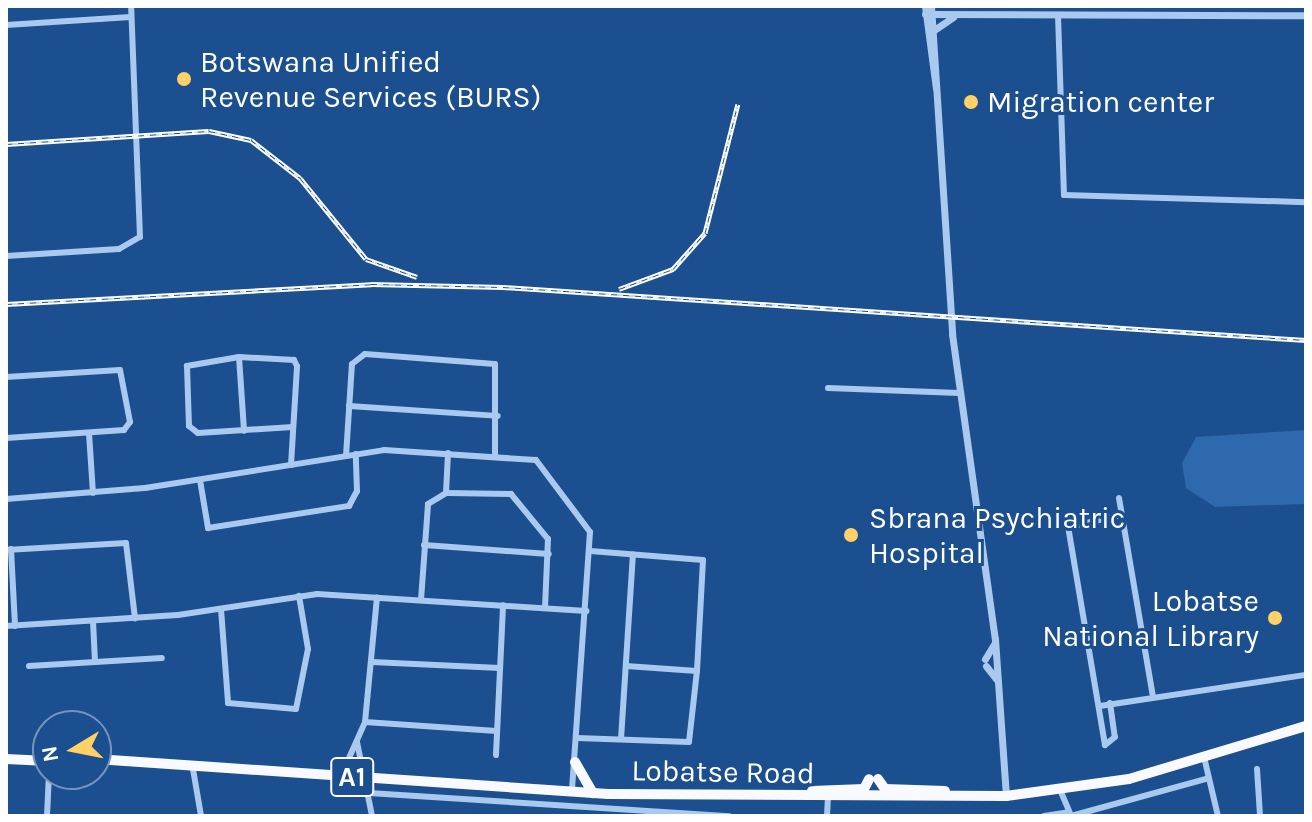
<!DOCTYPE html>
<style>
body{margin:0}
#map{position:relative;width:1312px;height:822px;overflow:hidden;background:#1b4f8f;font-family:Karla,sans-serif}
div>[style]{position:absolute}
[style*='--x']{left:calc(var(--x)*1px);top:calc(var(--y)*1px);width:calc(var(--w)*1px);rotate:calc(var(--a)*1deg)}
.green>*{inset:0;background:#2e69ad}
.minor>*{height:6px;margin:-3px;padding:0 3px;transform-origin:3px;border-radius:3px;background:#a9c9ee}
.tertiary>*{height:7px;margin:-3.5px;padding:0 3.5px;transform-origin:3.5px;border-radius:3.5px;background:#a9c9ee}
.trunk>*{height:10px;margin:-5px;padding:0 5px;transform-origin:5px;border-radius:5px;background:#f8faff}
.rail>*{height:5px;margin-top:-2.5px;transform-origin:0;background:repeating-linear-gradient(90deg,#1b4f8f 0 6px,#fff 0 12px);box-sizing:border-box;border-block:2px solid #fff}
.dots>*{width:22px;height:22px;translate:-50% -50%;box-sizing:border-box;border:4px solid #1b4f8f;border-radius:50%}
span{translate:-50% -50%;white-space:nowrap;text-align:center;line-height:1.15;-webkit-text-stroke:6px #1b4f8f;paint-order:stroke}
.shield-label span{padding:2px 6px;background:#1b4f8f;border:2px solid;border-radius:6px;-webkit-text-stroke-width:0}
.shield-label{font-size:28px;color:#fff;font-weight:700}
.poi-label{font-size:30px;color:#fff}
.left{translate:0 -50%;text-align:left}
.right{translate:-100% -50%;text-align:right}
.street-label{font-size:30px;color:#fff}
.frame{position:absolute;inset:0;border:8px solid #fff;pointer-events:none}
.north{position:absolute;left:32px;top:710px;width:80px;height:80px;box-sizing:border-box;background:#1b4f8f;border:2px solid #7695bc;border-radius:50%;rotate:260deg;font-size:22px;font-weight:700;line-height:32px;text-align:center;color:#fff}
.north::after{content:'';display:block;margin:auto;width:28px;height:36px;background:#ffd166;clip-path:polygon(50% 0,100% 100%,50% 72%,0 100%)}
</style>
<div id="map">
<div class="green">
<div style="clip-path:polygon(1306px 430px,1306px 504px,1215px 507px,1186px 488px,1182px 463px,1196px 437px)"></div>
</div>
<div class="minor">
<div style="--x:1058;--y:15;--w:180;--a:88.1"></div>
<div style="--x:1064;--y:195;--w:242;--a:1.7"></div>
<div style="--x:6;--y:25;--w:125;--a:-3.7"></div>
<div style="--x:6;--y:256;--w:113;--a:-3.5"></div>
<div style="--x:119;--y:249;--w:24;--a:-30"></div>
<div style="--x:140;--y:237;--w:231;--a:-92.2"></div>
<div style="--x:239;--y:357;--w:74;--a:86.1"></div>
<div style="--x:6;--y:377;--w:114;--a:-3.5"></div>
<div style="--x:120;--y:370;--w:53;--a:79.1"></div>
<div style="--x:130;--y:422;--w:10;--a:127"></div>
<div style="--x:124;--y:430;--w:118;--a:176.1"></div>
<div style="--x:828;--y:388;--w:131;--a:2.2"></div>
<div style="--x:349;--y:406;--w:149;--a:3.8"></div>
<div style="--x:89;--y:433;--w:60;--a:86.2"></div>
<div style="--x:346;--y:456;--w:92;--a:-86.3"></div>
<div style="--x:352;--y:364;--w:16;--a:-38"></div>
<div style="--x:365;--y:354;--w:130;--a:4.4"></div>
<div style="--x:495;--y:364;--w:93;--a:90"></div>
<div style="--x:291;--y:465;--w:99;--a:-86.5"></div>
<div style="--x:297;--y:366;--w:7;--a:-117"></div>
<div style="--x:294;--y:360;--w:55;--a:-176.9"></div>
<div style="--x:239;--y:357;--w:53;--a:170.2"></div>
<div style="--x:187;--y:366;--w:60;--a:88.1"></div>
<div style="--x:189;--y:426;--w:11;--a:38"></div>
<div style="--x:198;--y:433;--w:95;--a:-3.6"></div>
<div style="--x:200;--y:480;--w:49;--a:80.5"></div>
<div style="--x:208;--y:528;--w:143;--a:-8.9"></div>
<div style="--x:349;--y:506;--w:17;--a:-62"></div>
<div style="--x:357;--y:491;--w:37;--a:-92"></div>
<div style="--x:446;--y:493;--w:40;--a:-87.1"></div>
<div style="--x:1119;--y:498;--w:201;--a:80.3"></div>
<div style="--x:6;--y:499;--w:139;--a:-4.5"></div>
<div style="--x:145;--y:488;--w:242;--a:-9"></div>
<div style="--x:384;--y:450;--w:152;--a:3.8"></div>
<div style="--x:536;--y:460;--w:90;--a:53.1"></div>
<div style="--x:590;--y:532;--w:260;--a:94"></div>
<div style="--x:424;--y:545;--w:125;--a:4.1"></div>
<div style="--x:11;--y:549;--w:77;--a:87"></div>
<div style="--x:6;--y:550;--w:120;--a:-3.3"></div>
<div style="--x:126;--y:543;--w:76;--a:83.2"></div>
<div style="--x:421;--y:600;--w:96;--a:-85.8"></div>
<div style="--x:428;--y:504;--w:21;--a:-31"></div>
<div style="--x:446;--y:493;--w:65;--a:0.9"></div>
<div style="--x:511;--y:494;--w:58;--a:50.6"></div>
<div style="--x:548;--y:539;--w:68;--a:92.5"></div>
<div style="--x:221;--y:609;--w:94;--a:85.7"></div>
<div style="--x:228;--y:703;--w:68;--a:5"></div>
<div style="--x:296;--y:709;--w:61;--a:-78.7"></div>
<div style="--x:308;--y:649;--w:54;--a:-99.6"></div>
<div style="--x:93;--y:621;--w:41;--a:87.2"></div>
<div style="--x:6;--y:626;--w:172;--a:-3.7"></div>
<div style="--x:178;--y:615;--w:141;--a:-8.6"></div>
<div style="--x:317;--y:594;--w:270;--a:3.6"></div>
<div style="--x:372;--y:662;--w:128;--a:2.7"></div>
<div style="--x:29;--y:666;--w:133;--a:-3.4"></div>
<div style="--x:626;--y:666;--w:71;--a:4"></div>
<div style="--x:1110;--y:703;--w:34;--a:82"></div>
<div style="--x:1115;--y:737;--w:13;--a:141"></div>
<div style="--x:1105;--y:745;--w:221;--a:-99.6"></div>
<div style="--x:1068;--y:527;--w:55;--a:-12.5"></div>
<div style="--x:1100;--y:706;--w:208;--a:-8.6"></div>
<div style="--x:365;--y:722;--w:132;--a:3.9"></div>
<div style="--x:577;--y:738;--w:112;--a:2"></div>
<div style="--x:689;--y:742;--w:71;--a:-83.6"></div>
<div style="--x:697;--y:671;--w:111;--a:-86.9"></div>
<div style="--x:703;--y:560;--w:113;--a:-175.4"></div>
<div style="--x:621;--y:739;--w:185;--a:-86.3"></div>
<div style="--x:357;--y:742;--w:76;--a:78.5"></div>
<div style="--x:496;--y:755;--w:150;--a:-87.3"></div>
<div style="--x:1204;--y:757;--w:61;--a:76.7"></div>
<div style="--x:193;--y:769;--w:48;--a:80.3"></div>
<div style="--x:1257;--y:769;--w:47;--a:86.3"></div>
<div style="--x:341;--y:776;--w:59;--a:-66"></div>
<div style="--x:365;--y:722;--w:125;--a:-84.5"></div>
<div style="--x:1061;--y:792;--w:26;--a:67"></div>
<div style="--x:369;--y:793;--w:361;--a:3.7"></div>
<div style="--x:47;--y:816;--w:42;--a:-87.3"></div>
<div style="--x:827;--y:816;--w:19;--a:-87"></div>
<div style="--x:1044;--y:816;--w:25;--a:-9"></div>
<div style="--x:1071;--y:816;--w:143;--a:-15.4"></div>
</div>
<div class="tertiary">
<div style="--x:925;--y:6;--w:83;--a:82.4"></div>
<div style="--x:931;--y:6;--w:329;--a:86.3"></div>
<div style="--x:952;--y:334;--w:308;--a:82"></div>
<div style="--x:995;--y:639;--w:157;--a:86"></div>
<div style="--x:925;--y:14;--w:381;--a:0.2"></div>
<div style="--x:934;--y:30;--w:23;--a:-34"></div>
<div style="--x:985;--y:659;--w:17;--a:-59"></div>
<div style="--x:986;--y:666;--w:18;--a:52"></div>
</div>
<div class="trunk">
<div style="--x:6;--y:759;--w:42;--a:2.7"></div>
<div style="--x:96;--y:759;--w:513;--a:3.91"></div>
<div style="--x:608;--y:794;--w:398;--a:0.3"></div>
<div style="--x:1006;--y:796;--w:124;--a:-7.9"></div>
<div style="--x:1129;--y:779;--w:185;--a:-16.7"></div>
<div style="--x:575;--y:762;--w:36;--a:60"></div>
<div style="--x:49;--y:774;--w:1;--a:0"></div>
<div style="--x:878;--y:779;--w:12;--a:55"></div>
<div style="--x:885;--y:789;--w:60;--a:1.9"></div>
<div style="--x:812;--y:791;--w:52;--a:-2.2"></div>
<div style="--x:864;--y:789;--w:11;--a:-63"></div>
</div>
<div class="rail">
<div style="--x:6;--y:144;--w:203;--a:-3.7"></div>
<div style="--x:209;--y:131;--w:43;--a:12.1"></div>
<div style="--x:251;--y:140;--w:62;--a:37.8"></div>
<div style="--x:300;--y:178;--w:104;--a:50.8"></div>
<div style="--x:366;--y:259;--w:54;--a:19.4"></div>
<div style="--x:619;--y:289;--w:58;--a:-20.3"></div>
<div style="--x:673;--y:269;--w:48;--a:-48.4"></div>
<div style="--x:705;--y:233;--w:133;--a:-75.7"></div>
<div style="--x:6;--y:304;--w:366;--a:-3.1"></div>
<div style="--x:371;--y:284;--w:132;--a:1.3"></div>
<div style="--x:503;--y:287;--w:805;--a:3.78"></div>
</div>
<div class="dots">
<div style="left:184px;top:79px;background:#ffd166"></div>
<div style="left:971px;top:102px;background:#ffd166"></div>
<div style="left:851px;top:535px;background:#ffd166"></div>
<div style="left:1275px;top:618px;background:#ffd166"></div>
</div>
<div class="shield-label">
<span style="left:352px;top:777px">A1</span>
</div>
<div class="poi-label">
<span class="left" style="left:200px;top:79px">Botswana Unified<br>Revenue Services (BURS)</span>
<span class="left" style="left:987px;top:102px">Migration center</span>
<span class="left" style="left:869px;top:535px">Sbrana Psychiatric<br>Hospital</span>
<span class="right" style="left:1259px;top:618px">Lobatse<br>National Library</span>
</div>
<div class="street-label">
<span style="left:723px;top:772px;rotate:1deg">Lobatse Road</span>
</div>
<div class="frame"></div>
<div class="north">N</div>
</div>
